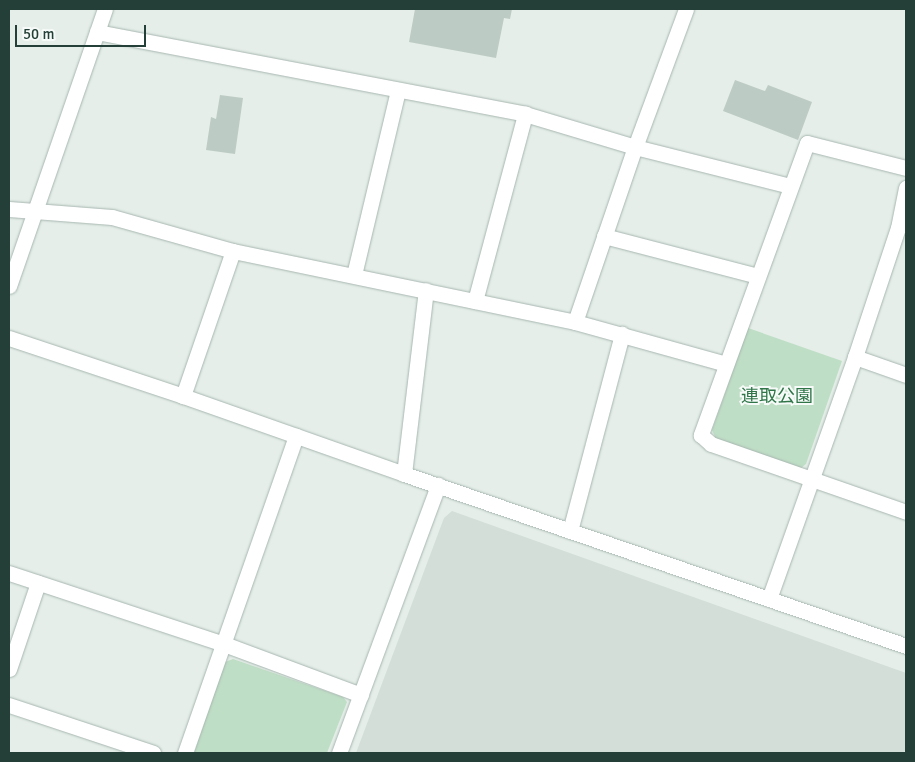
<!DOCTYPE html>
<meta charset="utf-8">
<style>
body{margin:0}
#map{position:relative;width:915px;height:762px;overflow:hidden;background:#e5eee9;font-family:Signika,"Noto Sans JP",sans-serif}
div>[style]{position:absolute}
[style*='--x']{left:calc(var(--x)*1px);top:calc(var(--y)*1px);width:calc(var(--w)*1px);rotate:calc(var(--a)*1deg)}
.built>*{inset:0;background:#d3ded8}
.green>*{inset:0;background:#bfdec6}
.building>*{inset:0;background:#bdcbc5}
.roads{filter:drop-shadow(0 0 1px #a7b6b0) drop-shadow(0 0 1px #a7b6b0)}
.minor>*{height:15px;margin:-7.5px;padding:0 7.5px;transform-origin:7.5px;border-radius:7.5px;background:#fff}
.tertiary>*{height:15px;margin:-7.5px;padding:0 7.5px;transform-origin:7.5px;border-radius:7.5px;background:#fff}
span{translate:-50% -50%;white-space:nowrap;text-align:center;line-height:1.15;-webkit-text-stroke:4px #f6faf8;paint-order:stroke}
.park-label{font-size:18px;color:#2f7548}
.frame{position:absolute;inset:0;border:10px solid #243f37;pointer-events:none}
.scale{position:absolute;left:15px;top:25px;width:131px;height:22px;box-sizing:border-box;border:2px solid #243f37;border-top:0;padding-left:6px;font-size:15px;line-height:18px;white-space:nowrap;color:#243f37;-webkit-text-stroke:4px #f6faf8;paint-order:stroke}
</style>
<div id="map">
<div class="built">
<div style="clip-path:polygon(452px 511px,906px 673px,906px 750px,903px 753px,356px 753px,444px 518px)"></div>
</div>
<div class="green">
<div style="clip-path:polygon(748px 328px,842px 361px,806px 464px,801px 468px,716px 439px,712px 430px)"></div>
<div style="clip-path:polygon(233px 659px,343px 697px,347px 702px,327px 753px,194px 753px,225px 662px)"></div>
</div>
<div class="building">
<div style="clip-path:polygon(415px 9px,512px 9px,510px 19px,504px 18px,496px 58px,409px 42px)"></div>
<div style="clip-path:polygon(735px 80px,765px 91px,768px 85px,812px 102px,798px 140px,723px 111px)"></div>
<div style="clip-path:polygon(220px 95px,243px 98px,235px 154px,206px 150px,211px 117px,216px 119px)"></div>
</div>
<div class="roads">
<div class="minor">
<div style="--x:97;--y:32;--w:436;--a:10.8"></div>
<div style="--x:525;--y:114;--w:115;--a:16.7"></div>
<div style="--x:635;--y:147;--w:160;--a:14.1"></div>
<div style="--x:906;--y:168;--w:102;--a:-165.8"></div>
<div style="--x:807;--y:143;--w:311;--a:110"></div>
<div style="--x:701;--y:435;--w:13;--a:42"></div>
<div style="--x:711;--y:444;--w:207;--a:19.2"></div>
<div style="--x:9;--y:209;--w:103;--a:4.4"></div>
<div style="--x:112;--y:217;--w:126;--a:15.7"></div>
<div style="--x:233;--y:251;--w:349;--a:11.7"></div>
<div style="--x:575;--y:322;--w:157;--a:15.5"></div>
<div style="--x:604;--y:236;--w:159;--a:14.6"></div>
<div style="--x:354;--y:275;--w:190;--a:-76.6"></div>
<div style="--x:475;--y:301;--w:194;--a:-75"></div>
<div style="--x:575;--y:322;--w:185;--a:-71.1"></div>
<div style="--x:635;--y:147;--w:147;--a:-69.7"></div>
<div style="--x:855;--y:357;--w:54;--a:19.4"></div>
<div style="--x:183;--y:396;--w:153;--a:-71"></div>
<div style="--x:404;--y:474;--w:185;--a:-83.2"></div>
<div style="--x:570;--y:531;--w:204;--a:-75.2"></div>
<div style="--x:9;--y:573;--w:226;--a:18.3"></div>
<div style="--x:224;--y:644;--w:146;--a:20.4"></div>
<div style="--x:769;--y:599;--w:257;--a:-70.4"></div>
<div style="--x:855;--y:357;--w:136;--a:-71.6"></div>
<div style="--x:898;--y:228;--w:41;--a:-78.7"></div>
<div style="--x:9;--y:669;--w:91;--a:-71.4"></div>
<div style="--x:9;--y:705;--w:152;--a:18.4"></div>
<div style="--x:185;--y:753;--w:336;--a:-70.7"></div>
<div style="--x:339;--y:753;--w:286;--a:-69.7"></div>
</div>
<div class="tertiary">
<div style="--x:9;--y:286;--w:293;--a:-70.9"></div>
<div style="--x:9;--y:338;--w:183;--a:18.4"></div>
<div style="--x:183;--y:396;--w:234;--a:19.4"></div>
<div style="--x:404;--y:474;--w:531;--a:18.91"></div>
</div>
</div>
<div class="park-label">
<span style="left:777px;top:396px">連取公園</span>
</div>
<div class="frame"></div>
<div class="scale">50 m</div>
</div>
